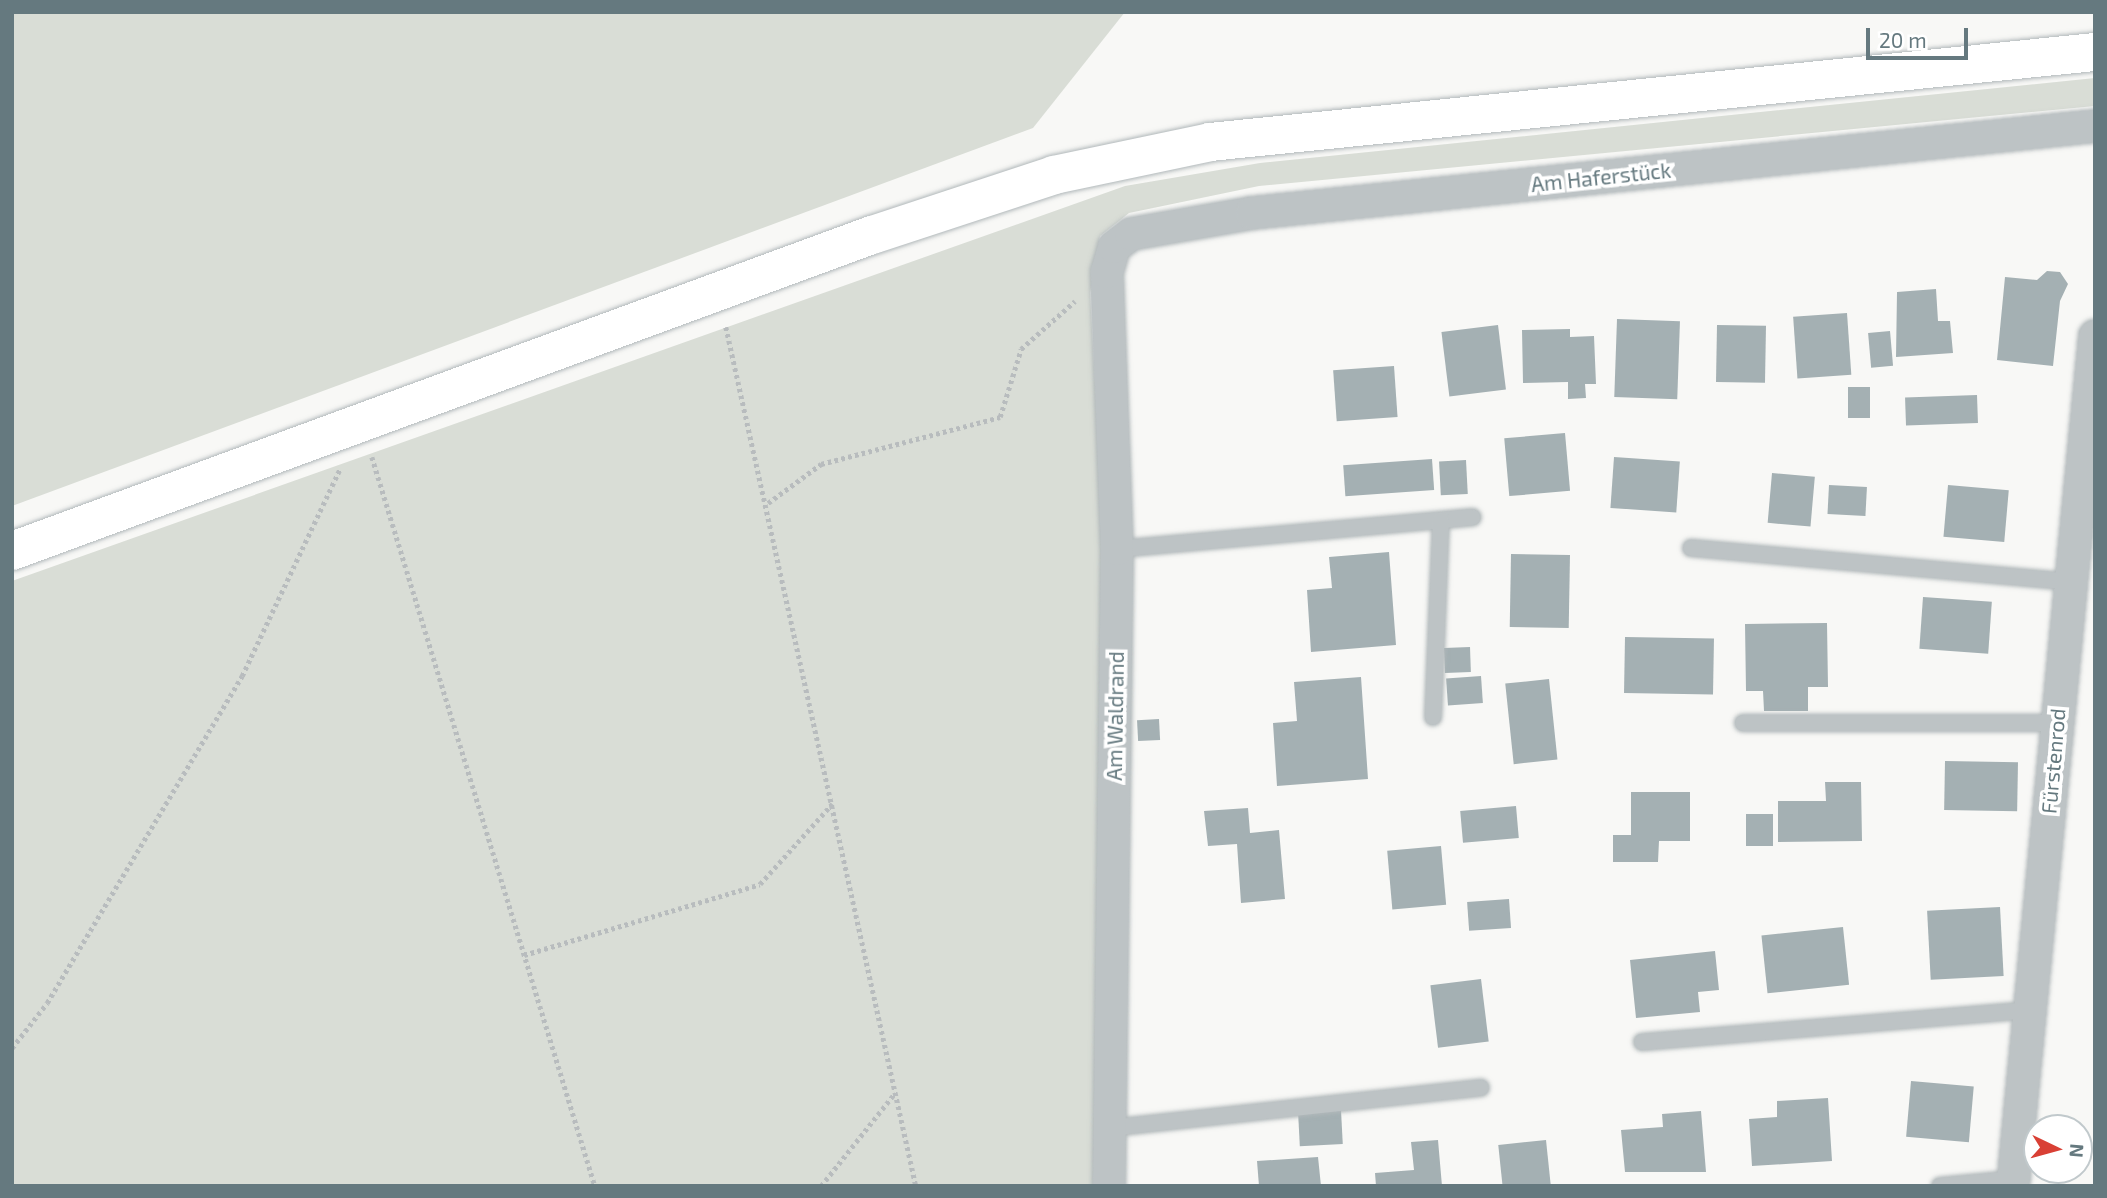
<!DOCTYPE html>
<meta charset="utf-8">
<style>
body{margin:0}
#map{position:relative;width:2107px;height:1198px;overflow:hidden;background:#f8f8f6;font-family:"Exo 2",sans-serif}
div>[style]{position:absolute}
[style*='--x']{left:calc(var(--x)*1px);top:calc(var(--y)*1px);width:calc(var(--w)*1px);rotate:calc(var(--a)*1deg)}
.green>*{inset:0;background:#d9ddd6}
.building>*{inset:0;background:#a4b0b3;transform-origin:0 0}
.path>*{height:4.5px;margin-top:-2.25px;transform-origin:0;background:repeating-linear-gradient(90deg,#b8bcbe 0 3.5px,transparent 0 7px)}
.roads{filter:drop-shadow(0 0 2px #b1b8ba) drop-shadow(0 0 2px #b1b8ba)}
.lane>*{height:16px;margin:-8px;padding:0 8px;transform-origin:8px;border-radius:8px;background:#bdc3c5}
.street>*{height:32px;margin:-16px;padding:0 16px;transform-origin:16px;border-radius:16px;background:#bdc3c5}
.primary>*{height:38px;margin:-19px;padding:0 19px;transform-origin:19px;border-radius:19px;background:#fff}
span{translate:-50% -50%;white-space:nowrap;text-align:center;line-height:1.15;-webkit-text-stroke:7px #fff;paint-order:stroke}
.street-label{font-size:21px;color:#65797f}
.frame{position:absolute;inset:0;border:14px solid #65797f;pointer-events:none}
.north{position:absolute;left:2023px;top:1114px;width:70px;height:70px;box-sizing:border-box;background:#fff;border:2px solid #c1c9cc;border-radius:50%;rotate:95deg;font-size:19px;font-weight:700;line-height:28px;text-align:center;color:#65797f}
.north::after{content:'';display:block;margin:auto;width:24px;height:32px;background:#d94035;clip-path:polygon(50% 0,100% 100%,50% 72%,0 100%)}
.scale{position:absolute;left:1866px;top:28px;width:102px;height:32px;box-sizing:border-box;border:4px solid #65797f;border-top:0;padding-left:9px;font-size:21px;line-height:24px;white-space:nowrap;color:#65797f;-webkit-text-stroke:5px #fff;paint-order:stroke}
</style>
<div id="map">
<div class="green">
<div style="clip-path:polygon(12px 12px,1125px 12px,1033px 128px,12px 506px)"></div>
<div style="clip-path:polygon(2095px 78px,2095px 106px,1259px 186px,1129px 213px,1100px 236px,1090px 293px,1104px 552px,1100px 1186px,12px 1186px,12px 581px,1125px 186px,1260px 163px)"></div>
</div>
<div class="building">
<div style="clip-path:polygon(2047px 271px,2060px 272px,2068px 284px,2060px 301px,2053px 366px,1997px 360px,2005px 277px,2037px 280px)"></div>
<div style="clip-path:polygon(1936px 289px,1938px 321px,1950px 321px,1953px 353px,1896px 357px,1897px 292px)"></div>
<div style="left:1847px;top:313px;width:62px;height:54px;rotate:86deg"></div>
<div style="left:1617px;top:319px;width:63px;height:78px;rotate:2deg"></div>
<div style="left:1498px;top:325px;width:65px;height:57px;rotate:83deg"></div>
<div style="left:1717px;top:325px;width:49px;height:57px;rotate:1deg"></div>
<div style="clip-path:polygon(1570px 329px,1570px 337px,1594px 336px,1596px 384px,1585px 384px,1586px 398px,1568px 399px,1568px 382px,1523px 383px,1522px 330px)"></div>
<div style="left:1890px;top:331px;width:35px;height:22px;rotate:85deg"></div>
<div style="left:1394px;top:366px;width:51px;height:61px;rotate:86deg"></div>
<div style="left:1870px;top:387px;width:31px;height:22px;rotate:90deg"></div>
<div style="left:1977px;top:395px;width:28px;height:72px;rotate:88deg"></div>
<div style="left:1565px;top:433px;width:58px;height:61px;rotate:85deg"></div>
<div style="left:1614px;top:457px;width:66px;height:51px;rotate:4deg"></div>
<div style="left:1432px;top:459px;width:31px;height:89px;rotate:86deg"></div>
<div style="left:1466px;top:460px;width:34px;height:27px;rotate:87deg"></div>
<div style="left:1772px;top:473px;width:43px;height:50px;rotate:5deg"></div>
<div style="left:1829px;top:485px;width:38px;height:29px;rotate:3deg"></div>
<div style="left:1948px;top:485px;width:61px;height:52px;rotate:5deg"></div>
<div style="clip-path:polygon(1389px 552px,1396px 645px,1311px 652px,1307px 590px,1332px 588px,1329px 557px)"></div>
<div style="left:1511px;top:554px;width:59px;height:73px;rotate:1deg"></div>
<div style="left:1923px;top:597px;width:69px;height:52px;rotate:4deg"></div>
<div style="clip-path:polygon(1827px 623px,1828px 687px,1808px 687px,1808px 711px,1764px 711px,1763px 691px,1746px 691px,1745px 624px)"></div>
<div style="left:1625px;top:637px;width:89px;height:56px;rotate:1deg"></div>
<div style="left:1470px;top:647px;width:25px;height:26px;rotate:88deg"></div>
<div style="left:1481px;top:676px;width:27px;height:35px;rotate:86deg"></div>
<div style="clip-path:polygon(1361px 677px,1368px 779px,1277px 786px,1273px 723px,1297px 721px,1294px 682px)"></div>
<div style="left:1549px;top:679px;width:81px;height:44px;rotate:84deg"></div>
<div style="left:1159px;top:719px;width:21px;height:22px;rotate:87deg"></div>
<div style="left:1945px;top:761px;width:73px;height:49px;rotate:1deg"></div>
<div style="clip-path:polygon(1825px 782px,1861px 782px,1862px 841px,1778px 842px,1778px 801px,1826px 801px)"></div>
<div style="clip-path:polygon(1631px 792px,1690px 792px,1690px 841px,1659px 841px,1658px 862px,1613px 862px,1613px 835px,1631px 835px)"></div>
<div style="left:1516px;top:806px;width:32px;height:56px;rotate:85deg"></div>
<div style="clip-path:polygon(1248px 808px,1250px 833px,1279px 830px,1285px 899px,1241px 903px,1237px 844px,1208px 846px,1204px 811px)"></div>
<div style="left:1746px;top:814px;width:27px;height:32px"></div>
<div style="left:1441px;top:846px;width:59px;height:54px;rotate:85deg"></div>
<div style="left:1509px;top:899px;width:29px;height:42px;rotate:86deg"></div>
<div style="left:2000px;top:907px;width:69px;height:73px;rotate:87deg"></div>
<div style="left:1843px;top:927px;width:58px;height:82px;rotate:84deg"></div>
<div style="clip-path:polygon(1715px 951px,1719px 990px,1698px 992px,1700px 1012px,1636px 1018px,1630px 960px)"></div>
<div style="left:1481px;top:979px;width:63px;height:51px;rotate:83deg"></div>
<div style="left:1911px;top:1081px;width:63px;height:56px;rotate:5deg"></div>
<div style="clip-path:polygon(1828px 1098px,1832px 1161px,1752px 1166px,1749px 1119px,1777px 1117px,1777px 1101px)"></div>
<div style="left:1341px;top:1110px;width:34px;height:43px;rotate:87deg"></div>
<div style="clip-path:polygon(1701px 1111px,1706px 1172px,1625px 1172px,1621px 1130px,1663px 1127px,1662px 1114px)"></div>
<div style="clip-path:polygon(1438px 1140px,1442px 1186px,1376px 1186px,1375px 1173px,1414px 1170px,1411px 1142px)"></div>
<div style="left:1546px;top:1140px;width:46px;height:48px;rotate:84deg"></div>
<div style="clip-path:polygon(1318px 1157px,1321px 1186px,1259px 1186px,1257px 1161px)"></div>
</div>
<div class="path">
<div style="--x:726;--y:327;--w:880;--a:77.53"></div>
<div style="--x:372;--y:457;--w:762;--a:72.99"></div>
<div style="--x:768;--y:503;--w:66;--a:-36.3"></div>
<div style="--x:821;--y:464;--w:185;--a:-14.7"></div>
<div style="--x:1000;--y:417;--w:71;--a:-72.8"></div>
<div style="--x:1021;--y:349;--w:72;--a:-41.6"></div>
<div style="--x:524;--y:955;--w:246;--a:-16.7"></div>
<div style="--x:760;--y:884;--w:108;--a:-48"></div>
<div style="--x:12;--y:1048;--w:57;--a:-52.1"></div>
<div style="--x:47;--y:1003;--w:381;--a:-59.2"></div>
<div style="--x:242;--y:676;--w:229;--a:-64.7"></div>
<div style="--x:821;--y:1186;--w:119;--a:-51.5"></div>
</div>
<div class="roads">
<div class="lane">
<div style="--x:1691;--y:548;--w:381;--a:5.1"></div>
<div style="--x:1117;--y:549;--w:357;--a:-5.1"></div>
<div style="--x:1433;--y:717;--w:197;--a:-87.7"></div>
<div style="--x:1743;--y:723;--w:314;--a:0"></div>
<div style="--x:1642;--y:1042;--w:388;--a:-4.7"></div>
<div style="--x:1110;--y:1128;--w:373;--a:-6.2"></div>
<div style="--x:1940;--y:1186;--w:74;--a:-5.4"></div>
</div>
<div class="street">
<div style="--x:1109;--y:1186;--w:637;--a:-89.28"></div>
<div style="--x:1117;--y:549;--w:277;--a:-92.1"></div>
<div style="--x:1107;--y:272;--w:26;--a:-74"></div>
<div style="--x:1114;--y:247;--w:21;--a:-37"></div>
<div style="--x:1131;--y:234;--w:123;--a:-9.8"></div>
<div style="--x:1252;--y:213;--w:847;--a:-5.89"></div>
<div style="--x:2013;--y:1186;--w:854;--a:-84.49"></div>
</div>
<div class="primary">
<div style="--x:12;--y:551;--w:916;--a:-20.18"></div>
<div style="--x:872;--y:235;--w:192;--a:-18.2"></div>
<div style="--x:1054;--y:175;--w:159;--a:-11.9"></div>
<div style="--x:1210;--y:142;--w:890;--a:-5.81"></div>
</div>
</div>
<div class="street-label">
<span style="left:1601px;top:177px;rotate:-6deg">Am Haferstück</span>
<span style="left:1115px;top:716px;rotate:-89deg">Am Waldrand</span>
<span style="left:2053px;top:761px;rotate:-85deg">Fürstenrod</span>
</div>
<div class="frame"></div>
<div class="north">N</div>
<div class="scale">20 m</div>
</div>
